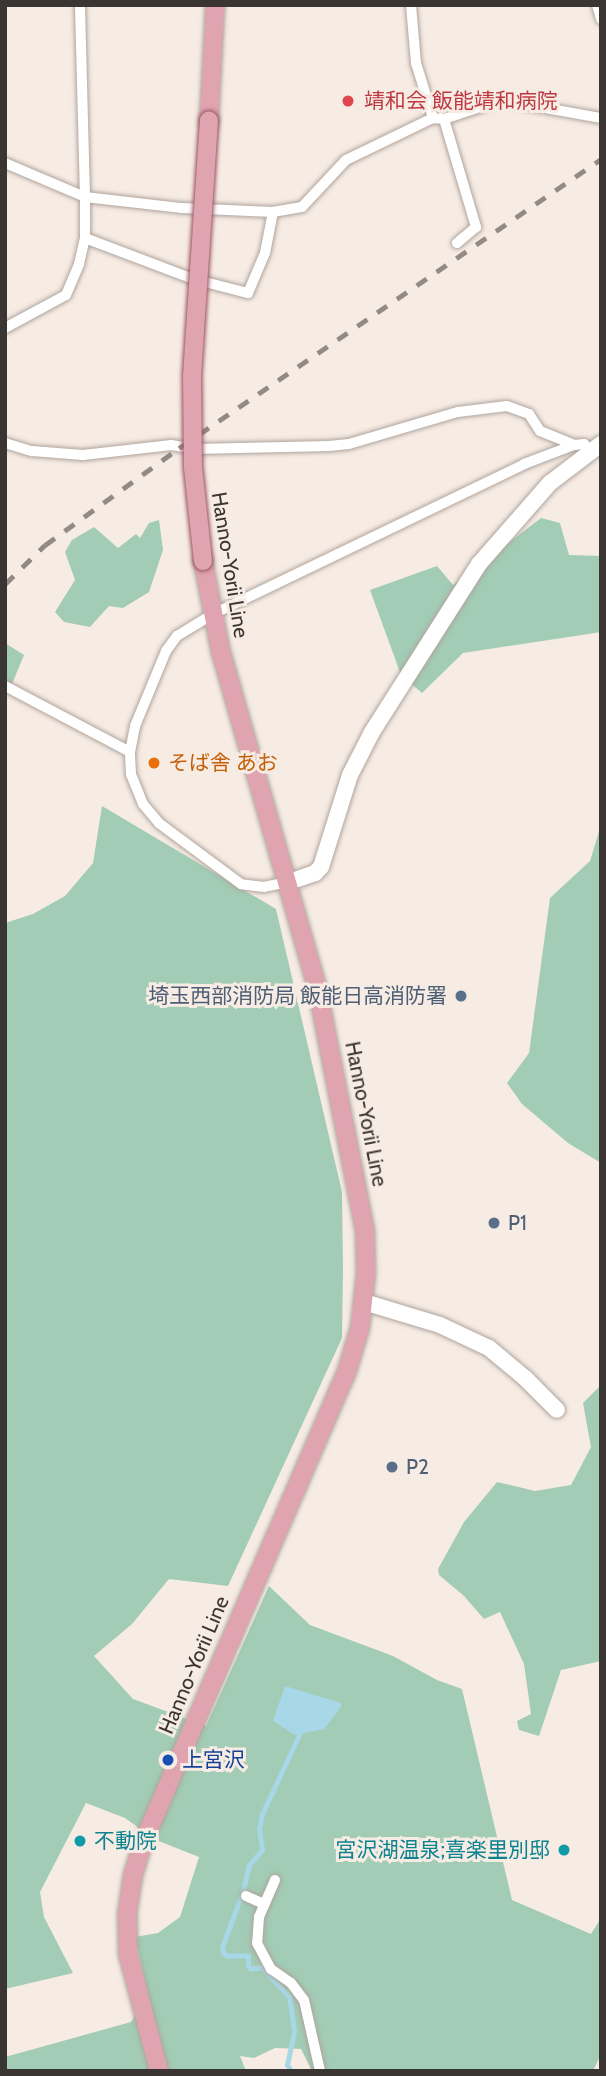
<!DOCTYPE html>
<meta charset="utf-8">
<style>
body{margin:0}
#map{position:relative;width:606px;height:2076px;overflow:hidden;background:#f7ece4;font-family:Cabin,"Noto Sans JP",sans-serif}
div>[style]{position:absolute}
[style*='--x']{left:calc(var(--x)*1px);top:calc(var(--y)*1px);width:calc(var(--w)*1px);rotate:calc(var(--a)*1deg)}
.forest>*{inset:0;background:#a2ccb5}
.water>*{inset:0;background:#a8d7e7}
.stream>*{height:4.5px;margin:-2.25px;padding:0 2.25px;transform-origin:2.25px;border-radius:2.25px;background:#a8d7e7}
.roads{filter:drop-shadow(0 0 2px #afa59d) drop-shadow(0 0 2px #afa59d)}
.street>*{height:10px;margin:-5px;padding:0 5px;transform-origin:5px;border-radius:5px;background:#fff}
.secondary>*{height:16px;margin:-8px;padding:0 8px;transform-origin:8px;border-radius:8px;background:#fff}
.primary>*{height:18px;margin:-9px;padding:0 9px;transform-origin:9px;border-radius:9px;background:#e0a3b0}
.rail>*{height:4.5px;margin-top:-2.25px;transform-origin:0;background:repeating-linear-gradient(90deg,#928b85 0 12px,transparent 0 24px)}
.bridges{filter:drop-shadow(0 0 2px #995561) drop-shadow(0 0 2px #995561)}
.primary-bridge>*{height:18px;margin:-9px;padding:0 9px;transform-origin:9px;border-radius:9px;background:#e0a3b0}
.dots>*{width:19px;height:19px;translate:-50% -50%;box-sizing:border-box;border:4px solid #f7ece4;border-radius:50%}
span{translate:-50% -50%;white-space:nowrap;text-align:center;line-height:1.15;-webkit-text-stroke:6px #f7ece4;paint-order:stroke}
.health-label{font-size:21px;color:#be3a42}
.left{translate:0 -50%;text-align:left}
.street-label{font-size:21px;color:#3a3532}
.food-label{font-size:21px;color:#c56008}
.service-label{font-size:21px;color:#4e5e75}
.right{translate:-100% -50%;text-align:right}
.transit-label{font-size:21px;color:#164399}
.culture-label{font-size:21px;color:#0d838f}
.frame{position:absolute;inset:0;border:7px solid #3a3532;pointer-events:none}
</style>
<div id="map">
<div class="forest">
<div style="clip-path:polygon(541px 518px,560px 523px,569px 555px,601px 556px,601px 632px,463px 653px,422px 693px,401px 675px,370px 590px,437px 566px,453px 585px)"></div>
<div style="clip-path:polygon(159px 520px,163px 550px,149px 592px,123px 608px,109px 606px,90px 627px,64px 622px,55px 612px,75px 580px,65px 552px,72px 540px,94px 527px,118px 548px,136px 534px,140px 538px,149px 523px)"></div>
<div style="clip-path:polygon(5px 643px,24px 655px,12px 684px,5px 680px)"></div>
<div style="clip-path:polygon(102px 806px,276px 909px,342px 1192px,343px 1270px,342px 1338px,228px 1586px,169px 1579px,132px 1624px,94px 1656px,133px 1699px,206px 1726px,269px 1586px,310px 1625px,393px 1656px,437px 1680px,462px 1689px,512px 1900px,591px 1934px,601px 1918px,601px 2054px,593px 2071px,312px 2071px,301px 2049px,275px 2048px,254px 2058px,240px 2056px,246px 2071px,5px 2071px,5px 2057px,131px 2022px,148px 1995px,135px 1937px,158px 1933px,180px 1917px,199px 1857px,156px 1840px,125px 1818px,86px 1803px,40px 1892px,44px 1917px,73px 1973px,5px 1989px,5px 923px,33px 914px,65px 896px,93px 863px)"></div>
<div style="clip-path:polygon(601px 825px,601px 1163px,568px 1143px,522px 1104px,507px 1083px,529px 1053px,550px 898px,590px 861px)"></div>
<div style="clip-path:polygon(601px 1385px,601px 1661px,561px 1670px,539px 1736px,519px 1730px,517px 1721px,531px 1714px,524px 1664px,500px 1612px,484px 1619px,464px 1596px,439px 1575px,438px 1569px,464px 1522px,497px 1482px,535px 1491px,571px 1485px,591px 1447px,583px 1403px)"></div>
</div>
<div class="water">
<div style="clip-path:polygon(285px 1686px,341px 1703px,341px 1707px,324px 1729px,295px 1735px,273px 1721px)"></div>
</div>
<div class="stream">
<div style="--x:291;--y:2071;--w:7;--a:-124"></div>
<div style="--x:287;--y:2065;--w:35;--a:-78"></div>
<div style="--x:294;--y:2031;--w:34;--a:-98"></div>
<div style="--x:289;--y:1997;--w:40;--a:-133"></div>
<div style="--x:262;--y:1968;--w:11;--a:175"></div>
<div style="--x:251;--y:1969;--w:4;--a:-135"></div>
<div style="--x:248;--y:1966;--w:10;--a:-90"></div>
<div style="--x:248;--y:1956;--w:21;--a:180"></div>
<div style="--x:227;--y:1956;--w:5;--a:-143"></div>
<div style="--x:223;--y:1953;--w:6;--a:-99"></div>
<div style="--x:222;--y:1947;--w:60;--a:-69.4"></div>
<div style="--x:243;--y:1891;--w:27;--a:-77"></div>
<div style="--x:249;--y:1865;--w:20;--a:-49"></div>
<div style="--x:262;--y:1850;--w:21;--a:-98"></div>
<div style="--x:259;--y:1829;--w:15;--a:-79"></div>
<div style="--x:262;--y:1814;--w:89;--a:-64.9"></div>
</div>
<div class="roads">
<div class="street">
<div style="--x:411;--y:5;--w:58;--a:85.1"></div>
<div style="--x:416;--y:63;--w:58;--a:72.8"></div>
<div style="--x:597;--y:5;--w:15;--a:74"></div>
<div style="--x:444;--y:119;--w:113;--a:73.5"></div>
<div style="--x:476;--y:227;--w:25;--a:140"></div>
<div style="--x:5;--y:163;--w:87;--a:23"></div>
<div style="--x:85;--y:197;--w:98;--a:6.5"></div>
<div style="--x:182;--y:208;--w:91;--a:2.5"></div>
<div style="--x:273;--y:212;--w:29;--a:-10"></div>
<div style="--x:302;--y:207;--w:64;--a:-46.9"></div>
<div style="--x:346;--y:160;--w:97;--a:-25.8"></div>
<div style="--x:433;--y:118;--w:11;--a:5"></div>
<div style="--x:444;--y:119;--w:60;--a:-18.4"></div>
<div style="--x:501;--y:100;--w:102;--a:10.2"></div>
<div style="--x:85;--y:238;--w:116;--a:20.8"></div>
<div style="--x:193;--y:279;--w:57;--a:14.3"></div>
<div style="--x:248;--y:293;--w:43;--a:-67"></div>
<div style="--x:265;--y:253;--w:42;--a:-79"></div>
<div style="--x:5;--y:328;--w:69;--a:-28.4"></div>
<div style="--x:66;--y:295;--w:34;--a:-67"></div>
<div style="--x:79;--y:264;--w:27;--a:-77"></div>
<div style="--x:85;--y:238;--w:41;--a:-90"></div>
<div style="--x:85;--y:197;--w:192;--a:-91.5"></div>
<div style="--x:5;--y:443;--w:28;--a:17"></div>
<div style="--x:32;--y:451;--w:51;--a:4.5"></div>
<div style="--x:83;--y:455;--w:89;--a:-6.5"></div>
<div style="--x:171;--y:445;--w:24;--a:9"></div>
<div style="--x:195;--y:449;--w:134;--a:-1.3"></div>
<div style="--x:329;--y:446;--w:20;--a:-6"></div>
<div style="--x:349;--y:444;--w:114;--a:-16.4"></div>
<div style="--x:458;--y:412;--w:49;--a:-7"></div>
<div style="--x:507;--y:406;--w:23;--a:20"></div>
<div style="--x:529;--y:414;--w:20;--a:57"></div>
<div style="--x:540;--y:431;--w:37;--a:22"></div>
<div style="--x:5;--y:686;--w:141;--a:27.8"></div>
<div style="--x:289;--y:882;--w:25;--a:169"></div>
<div style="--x:264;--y:887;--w:23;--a:-173"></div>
<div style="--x:241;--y:884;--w:102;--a:-143.4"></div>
<div style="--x:159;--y:823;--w:25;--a:-130"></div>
<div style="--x:143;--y:804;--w:32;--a:-112"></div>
<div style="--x:131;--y:774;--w:22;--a:-93"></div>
<div style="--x:130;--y:752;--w:26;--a:-79"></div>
<div style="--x:135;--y:726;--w:81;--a:-67.5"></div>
<div style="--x:166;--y:651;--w:19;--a:-54"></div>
<div style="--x:177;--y:636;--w:42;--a:-31.4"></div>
<div style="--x:213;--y:614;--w:345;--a:-25.7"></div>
<div style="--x:524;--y:464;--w:53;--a:-20.8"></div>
<div style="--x:574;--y:445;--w:10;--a:-6"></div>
<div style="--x:584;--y:444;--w:10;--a:45"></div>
<div style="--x:275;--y:1880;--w:40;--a:113.4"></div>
<div style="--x:259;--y:1917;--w:26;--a:94"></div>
<div style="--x:257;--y:1943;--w:30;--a:62"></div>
<div style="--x:271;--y:1969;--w:24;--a:35"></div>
<div style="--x:291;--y:1983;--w:21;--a:53"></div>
<div style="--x:304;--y:2000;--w:73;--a:77.3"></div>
<div style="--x:246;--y:1896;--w:20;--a:24"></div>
</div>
<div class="secondary">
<div style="--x:289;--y:882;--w:28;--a:-19"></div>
<div style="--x:315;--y:873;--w:8;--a:-45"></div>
<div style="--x:321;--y:867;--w:96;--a:-72.5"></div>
<div style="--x:350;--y:775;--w:48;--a:-62.9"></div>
<div style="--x:372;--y:732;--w:199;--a:-57.5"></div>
<div style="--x:479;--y:564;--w:108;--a:-48.8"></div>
<div style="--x:550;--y:483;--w:64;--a:-37.4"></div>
<div style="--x:364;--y:1302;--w:79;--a:16.8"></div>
<div style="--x:440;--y:1325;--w:54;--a:25.1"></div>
<div style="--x:489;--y:1348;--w:47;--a:39.8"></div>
<div style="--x:525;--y:1378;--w:45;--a:45"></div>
</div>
<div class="primary">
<div style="--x:209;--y:121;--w:116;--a:-87"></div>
<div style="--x:159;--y:2071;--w:121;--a:-104.8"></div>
<div style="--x:128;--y:1954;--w:39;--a:-91"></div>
<div style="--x:127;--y:1915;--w:40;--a:-81.5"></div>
<div style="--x:133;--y:1875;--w:31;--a:-73"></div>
<div style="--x:142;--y:1845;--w:516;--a:-66.61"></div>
<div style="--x:347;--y:1371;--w:45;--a:-73.2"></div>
<div style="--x:360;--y:1328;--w:54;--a:-83.7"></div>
<div style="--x:366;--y:1274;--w:43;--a:-91.3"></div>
<div style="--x:365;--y:1231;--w:249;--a:-101.1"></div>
<div style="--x:317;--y:987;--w:348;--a:-106"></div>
<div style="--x:221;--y:653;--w:94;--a:-101.1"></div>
</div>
</div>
<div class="rail">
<div style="--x:5;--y:584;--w:56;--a:-44.3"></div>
<div style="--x:45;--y:545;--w:165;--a:-35.9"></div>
<div style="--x:179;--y:448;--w:511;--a:-34.4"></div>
</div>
<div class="bridges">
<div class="primary-bridge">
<div style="--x:203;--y:561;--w:94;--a:-96.1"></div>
<div style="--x:193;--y:468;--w:92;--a:-90.6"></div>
<div style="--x:192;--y:376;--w:256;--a:-86.2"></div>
</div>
</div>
<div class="dots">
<div style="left:348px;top:101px;background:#e0444e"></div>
<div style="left:154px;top:763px;background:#e8710a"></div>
<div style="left:461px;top:996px;background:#5c6f8a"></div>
<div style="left:494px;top:1223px;background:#5c6f8a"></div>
<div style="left:392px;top:1467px;background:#5c6f8a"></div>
<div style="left:168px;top:1760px;background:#1a4fb4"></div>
<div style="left:80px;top:1841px;background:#0f9aa8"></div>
<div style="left:564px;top:1850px;background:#0f9aa8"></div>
</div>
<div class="health-label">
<span class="left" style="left:364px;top:101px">靖和会 飯能靖和病院</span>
</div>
<div class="street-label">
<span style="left:230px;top:565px;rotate:81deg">Hanno-Yorii Line</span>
<span style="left:366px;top:1114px;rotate:79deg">Hanno-Yorii Line</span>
<span style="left:194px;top:1665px;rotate:-67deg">Hanno-Yorii Line</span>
</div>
<div class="food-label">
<span class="left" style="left:168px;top:763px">そば舎 あお</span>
</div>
<div class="service-label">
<span class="right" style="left:447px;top:996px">埼玉西部消防局 飯能日高消防署</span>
<span class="left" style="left:508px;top:1223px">P1</span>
<span class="left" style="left:406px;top:1467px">P2</span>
</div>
<div class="transit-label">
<span class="left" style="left:182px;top:1760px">上宮沢</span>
</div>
<div class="culture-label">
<span class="left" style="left:94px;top:1841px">不動院</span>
<span class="right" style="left:550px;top:1850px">宮沢湖温泉;喜楽里別邸</span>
</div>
<div class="frame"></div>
</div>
